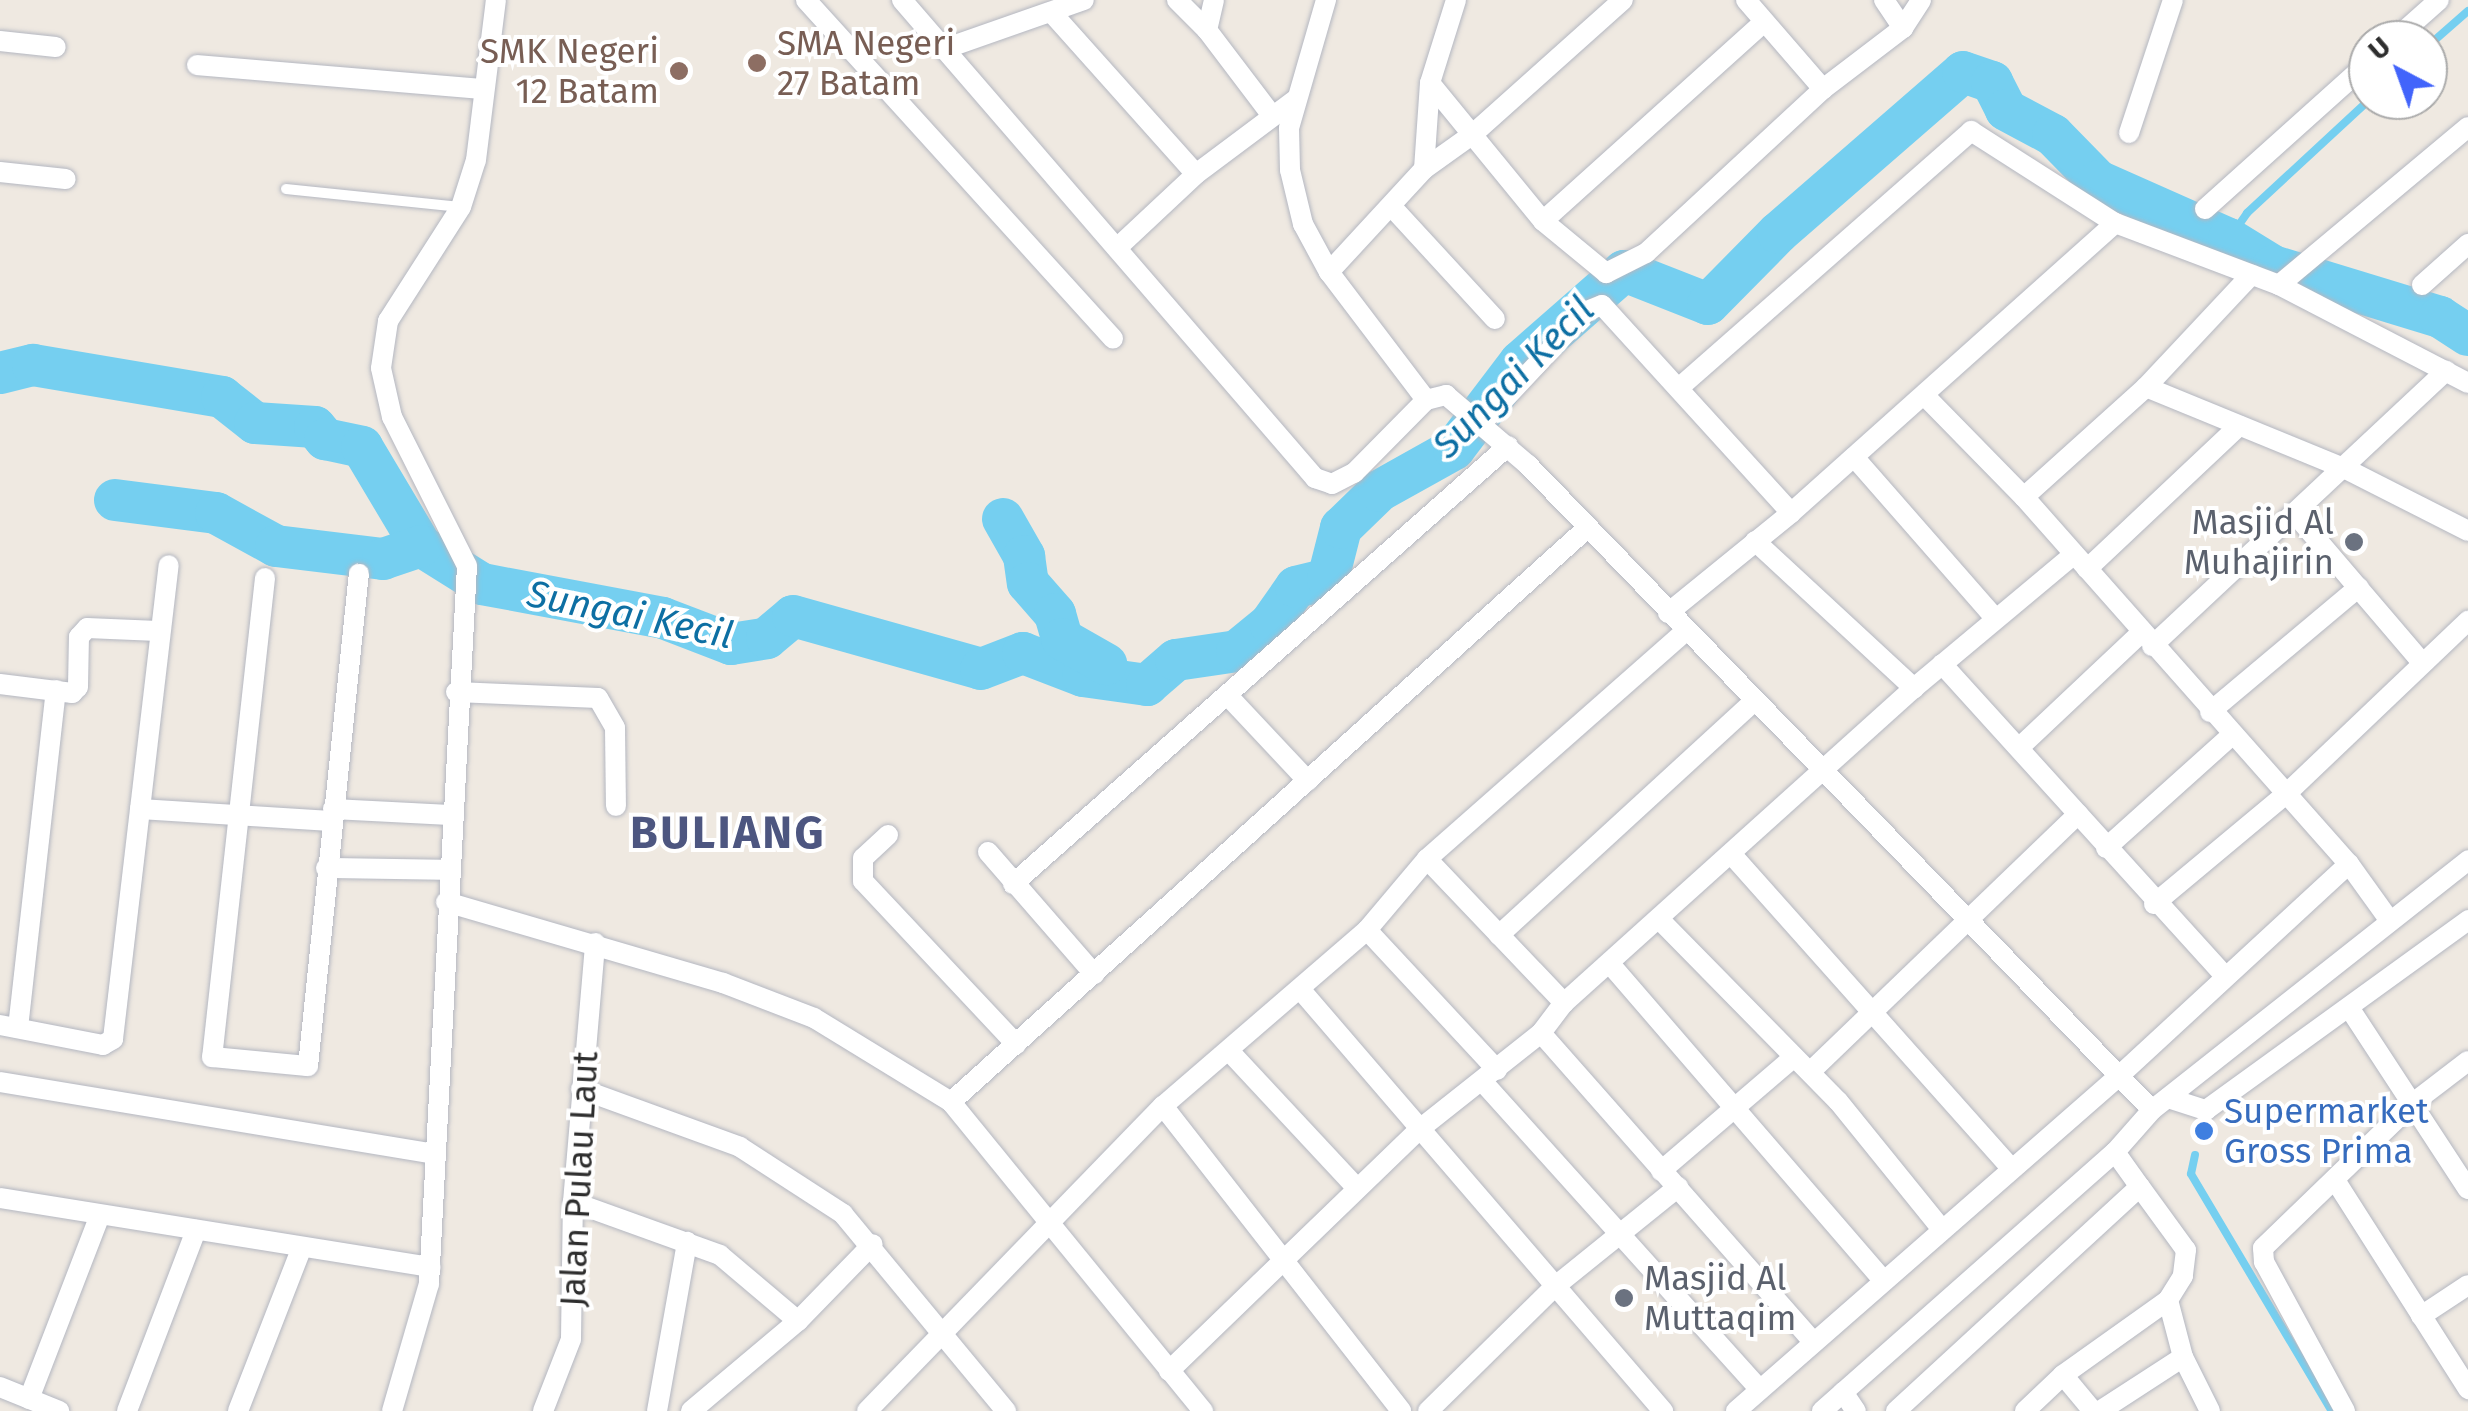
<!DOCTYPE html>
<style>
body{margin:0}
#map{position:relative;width:2468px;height:1411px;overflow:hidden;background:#efe9e1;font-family:"Fira Sans",sans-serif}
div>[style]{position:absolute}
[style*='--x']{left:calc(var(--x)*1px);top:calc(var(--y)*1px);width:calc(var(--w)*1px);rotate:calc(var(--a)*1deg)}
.stream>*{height:8px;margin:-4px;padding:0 4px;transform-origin:4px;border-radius:4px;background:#75cff0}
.river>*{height:42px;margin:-21px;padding:0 21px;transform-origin:21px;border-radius:21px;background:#75cff0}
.roads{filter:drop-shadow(0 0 2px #b4b7c1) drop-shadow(0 0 2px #b4b7c1)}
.lane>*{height:10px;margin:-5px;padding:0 5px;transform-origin:5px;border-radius:5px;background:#fff}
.street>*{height:20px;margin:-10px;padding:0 10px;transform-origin:10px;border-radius:10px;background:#fff}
.dots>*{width:28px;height:28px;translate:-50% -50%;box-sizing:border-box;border:5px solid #fff;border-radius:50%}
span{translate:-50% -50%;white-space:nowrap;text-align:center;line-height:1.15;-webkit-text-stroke:8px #fff;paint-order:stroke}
.education-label{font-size:35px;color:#785e54}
.left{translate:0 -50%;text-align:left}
.right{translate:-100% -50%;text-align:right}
.worship-label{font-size:35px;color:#5b616d}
.shop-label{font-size:35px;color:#366cbe}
.street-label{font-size:35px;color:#2e2e2e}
.water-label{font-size:38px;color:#0d6fa3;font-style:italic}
.district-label{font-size:45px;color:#4d5680;font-weight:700;letter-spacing:2.5px}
.north{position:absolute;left:2348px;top:20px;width:100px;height:100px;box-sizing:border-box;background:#fff;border:2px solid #ababab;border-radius:50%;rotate:319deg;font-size:28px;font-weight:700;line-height:40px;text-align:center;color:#2e2e2e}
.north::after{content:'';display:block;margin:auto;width:35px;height:45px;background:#4264fb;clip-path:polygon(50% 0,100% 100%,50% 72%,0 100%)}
</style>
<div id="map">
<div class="stream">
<div style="--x:2428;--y:46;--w:53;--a:-41.2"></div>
<div style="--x:2229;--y:239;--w:32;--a:-55"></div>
<div style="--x:2247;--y:213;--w:166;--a:-42.8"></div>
<div style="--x:2195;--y:1155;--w:19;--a:102"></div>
<div style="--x:2191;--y:1174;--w:276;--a:59.3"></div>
</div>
<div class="river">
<div style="--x:0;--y:373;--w:34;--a:-14"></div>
<div style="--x:33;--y:365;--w:192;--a:9.6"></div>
<div style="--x:222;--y:397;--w:42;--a:38.2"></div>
<div style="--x:255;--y:423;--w:60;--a:3.8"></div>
<div style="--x:315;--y:427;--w:16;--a:50"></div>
<div style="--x:325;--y:439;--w:38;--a:12"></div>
<div style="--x:362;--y:447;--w:115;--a:59.2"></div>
<div style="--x:421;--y:546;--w:72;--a:31.9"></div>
<div style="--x:482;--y:584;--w:184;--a:10.6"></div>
<div style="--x:663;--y:618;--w:73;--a:20.9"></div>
<div style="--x:731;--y:644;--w:36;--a:-9"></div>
<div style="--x:767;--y:638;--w:34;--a:-40"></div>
<div style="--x:793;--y:616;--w:195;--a:15.7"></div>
<div style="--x:981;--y:669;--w:45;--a:-20.9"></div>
<div style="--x:1023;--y:653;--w:64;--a:21"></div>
<div style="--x:1083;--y:676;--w:65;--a:8"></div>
<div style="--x:1147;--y:685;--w:38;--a:-41"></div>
<div style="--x:1176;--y:660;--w:62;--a:-8.4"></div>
<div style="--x:1237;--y:651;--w:43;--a:-39.3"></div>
<div style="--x:1270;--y:624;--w:45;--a:-54.9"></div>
<div style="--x:1296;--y:587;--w:33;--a:-14"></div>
<div style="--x:1328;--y:579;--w:53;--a:-75.7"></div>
<div style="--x:1341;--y:528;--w:53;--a:-44.2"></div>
<div style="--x:1379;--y:491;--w:86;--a:-29.2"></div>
<div style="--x:1454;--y:449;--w:109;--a:-52.8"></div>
<div style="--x:1520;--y:362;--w:138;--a:-41.2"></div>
<div style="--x:1624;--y:271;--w:90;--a:21.4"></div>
<div style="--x:1708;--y:304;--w:100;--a:-45.4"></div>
<div style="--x:1778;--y:233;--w:245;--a:-41"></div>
<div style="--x:1963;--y:72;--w:31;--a:19"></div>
<div style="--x:1992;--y:82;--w:31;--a:63"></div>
<div style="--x:2006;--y:110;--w:53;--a:28"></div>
<div style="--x:2053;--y:135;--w:64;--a:45.6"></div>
<div style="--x:2098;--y:181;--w:143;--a:23.9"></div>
<div style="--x:2229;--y:239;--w:52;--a:31.5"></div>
<div style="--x:2273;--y:266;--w:175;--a:17"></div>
<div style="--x:2440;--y:317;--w:33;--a:33"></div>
<div style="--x:115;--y:500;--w:102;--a:7.3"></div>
<div style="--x:216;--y:513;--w:68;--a:28.8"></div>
<div style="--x:276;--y:546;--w:108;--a:6.9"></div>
<div style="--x:383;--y:559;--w:40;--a:-18.9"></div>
<div style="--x:1003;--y:519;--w:43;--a:60.4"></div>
<div style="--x:1024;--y:556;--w:27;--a:82"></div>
<div style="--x:1028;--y:583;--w:41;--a:48.9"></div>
<div style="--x:1055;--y:614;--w:26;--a:74"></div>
<div style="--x:1062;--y:639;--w:51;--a:29.6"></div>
</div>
<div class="roads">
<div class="lane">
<div style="--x:286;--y:189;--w:175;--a:5.9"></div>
</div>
<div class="street">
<div style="--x:806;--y:0;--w:457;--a:47.8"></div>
<div style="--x:902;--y:0;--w:632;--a:49.17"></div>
<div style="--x:1315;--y:478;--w:18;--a:19"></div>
<div style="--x:1332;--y:484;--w:25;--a:-27"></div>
<div style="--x:1354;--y:473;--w:103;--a:-45.4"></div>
<div style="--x:1177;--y:0;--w:42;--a:45"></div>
<div style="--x:1214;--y:0;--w:31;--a:103"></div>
<div style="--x:1207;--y:30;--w:104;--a:52.8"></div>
<div style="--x:1326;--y:0;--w:133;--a:106.1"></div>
<div style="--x:1289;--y:128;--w:42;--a:88.6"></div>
<div style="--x:1290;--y:170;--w:56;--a:76.5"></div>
<div style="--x:1303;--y:224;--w:55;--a:61.6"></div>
<div style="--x:1329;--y:272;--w:161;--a:52.8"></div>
<div style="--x:1426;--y:400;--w:21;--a:-14"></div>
<div style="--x:1446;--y:395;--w:108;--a:40.5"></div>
<div style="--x:1528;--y:465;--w:897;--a:45.95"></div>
<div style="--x:1746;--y:0;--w:118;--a:49.1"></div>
<div style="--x:1884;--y:0;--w:34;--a:56"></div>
<div style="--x:1051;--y:12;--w:217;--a:48.2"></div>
<div style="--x:2394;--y:40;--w:60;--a:-41.6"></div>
<div style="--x:0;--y:41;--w:56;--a:6.1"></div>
<div style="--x:944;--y:49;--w:148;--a:-19.3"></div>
<div style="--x:197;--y:65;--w:285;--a:4.8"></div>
<div style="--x:1430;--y:83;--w:178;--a:50.7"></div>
<div style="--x:1543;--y:221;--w:82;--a:39.5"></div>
<div style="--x:1606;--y:273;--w:45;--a:-26.6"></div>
<div style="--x:1646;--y:253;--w:241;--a:-42.8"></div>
<div style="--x:1823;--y:89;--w:101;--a:-37.3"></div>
<div style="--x:1903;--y:28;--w:33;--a:-57"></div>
<div style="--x:2129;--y:133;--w:140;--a:-71.7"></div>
<div style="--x:1424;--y:169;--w:86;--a:-86"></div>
<div style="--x:1430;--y:83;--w:87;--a:-72.6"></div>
<div style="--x:0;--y:172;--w:66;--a:6.1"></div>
<div style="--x:1392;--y:207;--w:152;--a:47.4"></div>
<div style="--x:2205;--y:209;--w:219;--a:-41.9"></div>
<div style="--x:1543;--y:221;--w:297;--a:-42"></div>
<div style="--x:1117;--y:248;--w:108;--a:-43.1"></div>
<div style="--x:1196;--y:174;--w:124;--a:-36.8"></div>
<div style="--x:1329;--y:272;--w:140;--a:-47.3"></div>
<div style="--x:1424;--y:169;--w:60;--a:-35.5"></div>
<div style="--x:1473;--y:134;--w:201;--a:-41.8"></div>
<div style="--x:2279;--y:285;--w:246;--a:-39.9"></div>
<div style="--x:2422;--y:285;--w:62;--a:-41.7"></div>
<div style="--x:1680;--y:387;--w:388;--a:-41.3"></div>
<div style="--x:1971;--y:131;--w:171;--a:32.6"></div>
<div style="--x:2115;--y:223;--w:175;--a:20.7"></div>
<div style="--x:2279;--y:285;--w:213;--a:27.4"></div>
<div style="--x:2146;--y:387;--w:216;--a:22.3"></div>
<div style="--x:2346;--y:469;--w:137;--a:26.9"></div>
<div style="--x:1924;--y:395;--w:143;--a:45.6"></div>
<div style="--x:2024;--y:497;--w:490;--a:48.5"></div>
<div style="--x:2349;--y:864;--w:70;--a:54.3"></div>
<div style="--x:1483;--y:422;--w:152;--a:-46.9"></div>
<div style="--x:1587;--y:311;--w:16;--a:-22"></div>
<div style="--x:1602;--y:305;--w:281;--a:47.7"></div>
<div style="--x:1854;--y:457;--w:215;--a:48.8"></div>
<div style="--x:2024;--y:497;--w:164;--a:-42"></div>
<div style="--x:2146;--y:387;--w:154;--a:-46.8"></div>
<div style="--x:2296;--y:515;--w:191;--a:49.5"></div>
<div style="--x:1755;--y:541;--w:217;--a:42.8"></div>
<div style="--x:2087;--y:569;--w:209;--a:-43.3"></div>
<div style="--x:265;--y:578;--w:482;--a:96.3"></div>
<div style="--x:212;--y:1057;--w:96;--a:5.4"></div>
<div style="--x:308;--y:1066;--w:495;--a:-84.1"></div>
<div style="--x:1668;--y:613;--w:159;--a:-39.1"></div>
<div style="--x:1791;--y:513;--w:435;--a:-41.8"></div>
<div style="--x:2152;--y:646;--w:403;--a:-43.1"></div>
<div style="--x:1942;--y:664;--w:418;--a:47.8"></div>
<div style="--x:0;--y:684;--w:73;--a:7.1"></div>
<div style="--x:72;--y:693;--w:8;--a:-45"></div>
<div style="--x:78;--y:687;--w:50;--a:-88.9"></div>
<div style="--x:79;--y:637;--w:12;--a:-48"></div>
<div style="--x:87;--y:628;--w:71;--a:2.4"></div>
<div style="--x:456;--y:692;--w:142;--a:2.4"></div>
<div style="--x:598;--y:698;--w:34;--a:60"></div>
<div style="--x:615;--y:728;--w:78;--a:89.3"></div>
<div style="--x:1229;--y:697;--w:115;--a:46.8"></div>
<div style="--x:2210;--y:712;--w:194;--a:-40"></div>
<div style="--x:2022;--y:745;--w:163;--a:-43.3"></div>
<div style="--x:140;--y:809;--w:191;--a:3.6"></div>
<div style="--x:333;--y:809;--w:117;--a:2.9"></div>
<div style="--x:888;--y:835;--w:34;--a:137"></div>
<div style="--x:863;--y:858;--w:23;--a:90"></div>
<div style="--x:863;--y:881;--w:224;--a:46.8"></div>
<div style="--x:2106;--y:848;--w:168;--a:-41.9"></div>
<div style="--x:988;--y:852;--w:162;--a:49"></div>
<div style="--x:1733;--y:856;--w:418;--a:48.3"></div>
<div style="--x:1427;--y:859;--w:199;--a:46.4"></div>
<div style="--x:326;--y:868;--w:122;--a:0.9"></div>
<div style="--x:1013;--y:884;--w:661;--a:-41.5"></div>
<div style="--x:446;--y:902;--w:289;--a:16.3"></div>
<div style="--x:723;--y:983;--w:97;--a:21"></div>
<div style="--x:814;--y:1018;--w:161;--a:31.5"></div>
<div style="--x:951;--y:1102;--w:399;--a:50.8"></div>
<div style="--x:2154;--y:904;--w:170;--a:-39.8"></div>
<div style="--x:2285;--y:795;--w:253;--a:-43.6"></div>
<div style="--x:1660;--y:920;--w:254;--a:45.5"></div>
<div style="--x:1838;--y:1101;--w:164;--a:51"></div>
<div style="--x:1367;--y:930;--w:191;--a:47.1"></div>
<div style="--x:1499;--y:935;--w:346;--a:-42.5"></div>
<div style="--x:1611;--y:965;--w:415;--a:49.2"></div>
<div style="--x:1300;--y:989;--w:557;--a:49.3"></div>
<div style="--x:2350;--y:1009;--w:215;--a:56.8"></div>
<div style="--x:0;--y:1025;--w:105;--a:11"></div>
<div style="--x:103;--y:1045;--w:12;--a:-31"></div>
<div style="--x:113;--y:1039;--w:477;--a:-83.3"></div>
<div style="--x:18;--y:1028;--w:340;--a:-83.6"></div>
<div style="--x:1541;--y:1033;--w:409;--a:48.6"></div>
<div style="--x:1230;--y:1052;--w:185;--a:47"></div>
<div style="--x:1810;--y:1072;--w:372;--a:-43.9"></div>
<div style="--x:1482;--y:1081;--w:414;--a:48"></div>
<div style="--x:0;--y:1082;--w:441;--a:9.4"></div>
<div style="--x:581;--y:1089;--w:169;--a:20"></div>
<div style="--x:740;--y:1147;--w:123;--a:33"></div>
<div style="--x:843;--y:1214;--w:256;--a:50.4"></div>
<div style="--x:2168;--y:1098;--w:40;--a:18"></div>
<div style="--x:2206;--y:1110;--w:324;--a:-35.9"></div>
<div style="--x:951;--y:1102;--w:854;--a:-42.06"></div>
<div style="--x:1163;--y:1106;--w:387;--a:52"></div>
<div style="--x:1661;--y:1171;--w:175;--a:-40.6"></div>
<div style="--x:2335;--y:1180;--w:248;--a:57.5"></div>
<div style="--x:2140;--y:1187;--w:78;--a:53.9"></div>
<div style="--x:2186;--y:1250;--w:26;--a:97"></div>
<div style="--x:2183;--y:1276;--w:28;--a:122"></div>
<div style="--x:2168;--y:1300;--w:59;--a:75.3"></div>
<div style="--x:2183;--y:1357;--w:60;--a:63.4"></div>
<div style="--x:0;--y:1198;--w:436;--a:9.1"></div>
<div style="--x:573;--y:1202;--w:156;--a:19.8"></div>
<div style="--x:720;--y:1255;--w:102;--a:40.2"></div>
<div style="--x:2421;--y:1316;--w:56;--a:-33.4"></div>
<div style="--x:1169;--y:1371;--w:350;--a:-44"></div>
<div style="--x:1421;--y:1128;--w:153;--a:-38.4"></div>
<div style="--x:1541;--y:1033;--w:38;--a:-53"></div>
<div style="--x:1564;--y:1003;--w:471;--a:-42"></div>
<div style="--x:1914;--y:688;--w:207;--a:-39.9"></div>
<div style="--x:2063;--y:1375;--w:47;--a:50.2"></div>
<div style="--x:0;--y:1387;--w:64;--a:22.1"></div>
<div style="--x:1843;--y:1392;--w:23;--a:56"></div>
<div style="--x:29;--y:1399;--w:197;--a:-68.9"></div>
<div style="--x:127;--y:1411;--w:194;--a:-69.1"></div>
<div style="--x:238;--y:1411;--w:176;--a:-68.7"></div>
<div style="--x:392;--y:1411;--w:132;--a:-73.8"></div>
<div style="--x:429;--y:1284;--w:719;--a:-86.97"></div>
<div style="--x:467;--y:566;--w:167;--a:-116.7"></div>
<div style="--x:392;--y:417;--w:50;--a:-102.7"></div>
<div style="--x:381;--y:368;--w:48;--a:-81.5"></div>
<div style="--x:388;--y:321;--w:135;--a:-57.4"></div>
<div style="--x:461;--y:207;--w:49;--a:-72.3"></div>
<div style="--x:476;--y:160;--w:161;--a:-82.9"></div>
<div style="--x:543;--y:1411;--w:77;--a:-68.7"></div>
<div style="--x:571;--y:1339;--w:137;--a:-89.2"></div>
<div style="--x:573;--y:1202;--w:260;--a:-85.1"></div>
<div style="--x:657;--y:1411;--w:172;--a:-79.9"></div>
<div style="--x:691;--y:1411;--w:140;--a:-40.1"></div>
<div style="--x:798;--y:1321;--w:107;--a:-45.8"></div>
<div style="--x:867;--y:1411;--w:425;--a:-45.9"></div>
<div style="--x:1163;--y:1106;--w:269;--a:-40.8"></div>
<div style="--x:1367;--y:930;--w:93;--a:-49.8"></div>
<div style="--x:1427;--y:859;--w:345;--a:-41.4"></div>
<div style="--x:1428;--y:1411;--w:175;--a:-44.5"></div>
<div style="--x:1553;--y:1288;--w:161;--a:-38.9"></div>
<div style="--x:1736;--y:1411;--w:509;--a:-41.18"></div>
<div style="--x:2119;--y:1076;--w:313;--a:-42.7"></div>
<div style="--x:1822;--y:1411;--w:391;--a:-41.5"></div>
<div style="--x:2115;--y:1152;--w:56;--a:-48.6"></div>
<div style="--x:2152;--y:1110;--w:403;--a:-38.3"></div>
<div style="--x:1896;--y:1411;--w:331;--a:-42.6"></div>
<div style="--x:2140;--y:1187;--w:43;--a:-125.5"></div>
<div style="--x:2025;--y:1411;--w:52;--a:-43.5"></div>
<div style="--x:2063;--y:1375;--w:129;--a:-35.5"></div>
<div style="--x:2100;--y:1411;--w:99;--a:-33"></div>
<div style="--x:2345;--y:1411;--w:170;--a:-118.5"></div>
<div style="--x:2264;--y:1262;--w:14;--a:-94"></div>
<div style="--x:2263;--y:1248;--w:209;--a:-44"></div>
<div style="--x:2413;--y:1103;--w:69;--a:-37.4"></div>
</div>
</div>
<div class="dots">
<div style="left:757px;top:63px;background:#8d6e63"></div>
<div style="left:679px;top:71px;background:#8d6e63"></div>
<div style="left:2354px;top:542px;background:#6b7280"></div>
<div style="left:2204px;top:1131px;background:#3f7fe0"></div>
<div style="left:1624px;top:1298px;background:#6b7280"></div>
</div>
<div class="education-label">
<span class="left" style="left:777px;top:63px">SMA Negeri<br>27 Batam</span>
<span class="right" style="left:659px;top:71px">SMK Negeri<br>12 Batam</span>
</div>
<div class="worship-label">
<span class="right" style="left:2334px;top:542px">Masjid Al<br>Muhajirin</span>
<span class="left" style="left:1644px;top:1298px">Masjid Al<br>Muttaqim</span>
</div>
<div class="shop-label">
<span class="left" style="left:2224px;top:1131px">Supermarket<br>Gross Prima</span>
</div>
<div class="street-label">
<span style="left:579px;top:1179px;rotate:-87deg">Jalan Pulau Laut</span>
</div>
<div class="water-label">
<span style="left:1514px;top:378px;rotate:-45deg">Sungai Kecil</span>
<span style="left:630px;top:615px;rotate:12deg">Sungai Kecil</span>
</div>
<div class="district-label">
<span style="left:728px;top:834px">BULIANG</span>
</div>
<div class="north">U</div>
</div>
